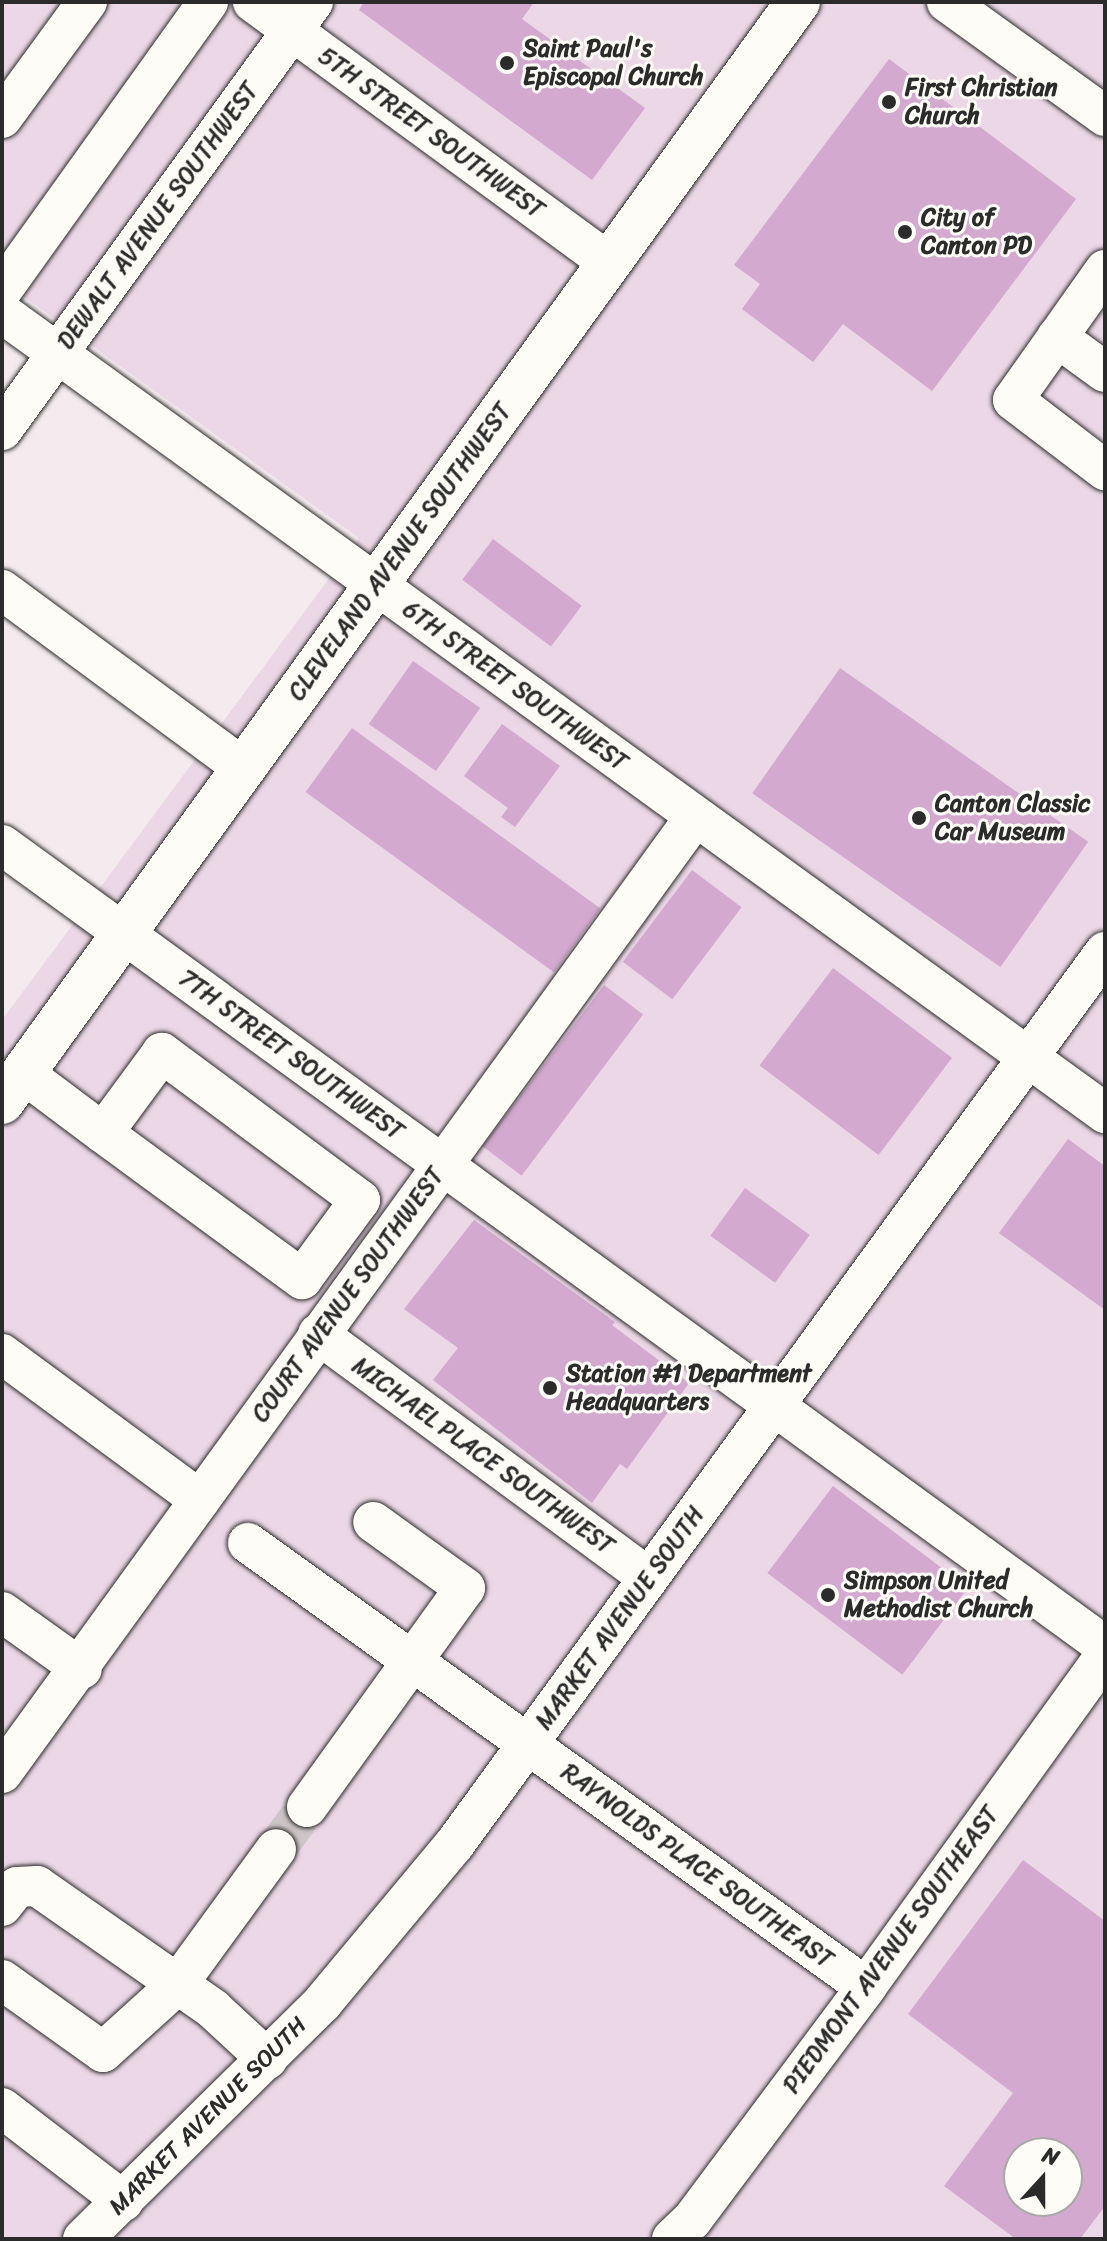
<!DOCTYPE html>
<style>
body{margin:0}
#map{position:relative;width:1107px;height:2241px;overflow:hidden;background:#f5ebef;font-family:Sriracha,sans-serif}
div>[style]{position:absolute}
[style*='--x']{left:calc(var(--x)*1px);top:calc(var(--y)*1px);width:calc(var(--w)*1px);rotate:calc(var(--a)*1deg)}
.built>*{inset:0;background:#ebd7e5}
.building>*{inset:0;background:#d3a9cf;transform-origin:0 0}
.minor-tunnel>*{height:40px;margin-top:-20px;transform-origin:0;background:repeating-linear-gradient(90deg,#cdc5c8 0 40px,transparent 0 60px)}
.roads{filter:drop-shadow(0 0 2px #2b2b2b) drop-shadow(0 0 2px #2b2b2b)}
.minor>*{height:40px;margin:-20px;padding:0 20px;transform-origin:20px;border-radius:20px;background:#fdfcf7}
.major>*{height:44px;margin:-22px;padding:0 22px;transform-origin:22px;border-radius:22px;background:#fdfcf7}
.dots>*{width:22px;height:22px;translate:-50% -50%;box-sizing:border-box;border:4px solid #fdfcf7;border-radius:50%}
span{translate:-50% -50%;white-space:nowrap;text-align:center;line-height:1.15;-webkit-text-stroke:6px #fdfcf7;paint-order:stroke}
.poi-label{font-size:24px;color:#2b2b2b;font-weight:700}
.left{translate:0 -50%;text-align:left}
.street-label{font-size:24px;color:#2b2b2b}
.frame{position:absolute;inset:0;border:4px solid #2b2b2b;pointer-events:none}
.north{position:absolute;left:1003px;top:2137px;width:80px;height:80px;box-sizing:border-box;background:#fdfcf7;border:2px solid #a9a8a5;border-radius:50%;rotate:21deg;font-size:22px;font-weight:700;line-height:32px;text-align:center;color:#2b2b2b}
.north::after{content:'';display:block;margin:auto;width:28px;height:36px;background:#2b2b2b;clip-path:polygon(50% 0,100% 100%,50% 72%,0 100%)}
</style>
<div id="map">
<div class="built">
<div style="clip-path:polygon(evenodd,2px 2px,1105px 2px,1105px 2239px,2px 2239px,2px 1020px,359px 538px,2px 281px,2px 2px,1019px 2153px,1067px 2153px,1067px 2201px,1019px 2201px,1019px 2153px)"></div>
</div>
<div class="building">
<div style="clip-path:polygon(364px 2px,534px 2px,522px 19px,645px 108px,592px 180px,359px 10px)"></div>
<div style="clip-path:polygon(889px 59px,1076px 199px,932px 391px,843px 324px,813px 362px,742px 309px,760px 284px,734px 265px)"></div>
<div style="left:493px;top:539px;width:111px;height:51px;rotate:37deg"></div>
<div style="left:413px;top:661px;width:82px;height:77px;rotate:35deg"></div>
<div style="left:840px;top:668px;width:303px;height:153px;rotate:35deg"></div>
<div style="clip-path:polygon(502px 724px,560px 766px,515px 827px,501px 817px,508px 808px,464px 776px)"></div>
<div style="left:352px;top:728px;width:307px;height:79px;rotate:36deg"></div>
<div style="left:692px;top:870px;width:62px;height:115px;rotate:37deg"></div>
<div style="left:833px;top:968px;width:149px;height:122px;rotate:37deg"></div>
<div style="left:604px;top:985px;width:49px;height:202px;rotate:37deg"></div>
<div style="clip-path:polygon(1068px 1139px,1105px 1166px,1105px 1310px,999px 1233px)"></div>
<div style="left:745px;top:1188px;width:80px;height:59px;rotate:36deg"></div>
<div style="clip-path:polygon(474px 1220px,615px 1322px,612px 1325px,689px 1383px,627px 1469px,620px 1464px,592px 1503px,433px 1380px,458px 1348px,404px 1309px)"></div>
<div style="left:833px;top:1486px;width:169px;height:109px;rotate:37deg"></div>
<div style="clip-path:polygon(evenodd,1023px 1860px,1105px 1921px,1105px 2206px,1080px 2239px,1016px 2239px,944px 2186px,1013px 2093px,908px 2014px,1023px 1860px,1019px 2153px,1067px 2153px,1067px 2201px,1019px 2201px,1019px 2153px)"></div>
</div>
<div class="minor-tunnel">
<div style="--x:276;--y:1849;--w:52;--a:-53.6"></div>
</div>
<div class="roads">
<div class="minor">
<div style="--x:253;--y:2;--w:441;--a:36.2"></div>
<div style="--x:947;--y:2;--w:195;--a:35.8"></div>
<div style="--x:2;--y:118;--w:144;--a:-53.8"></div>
<div style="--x:1105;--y:270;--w:159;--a:125.3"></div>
<div style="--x:1013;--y:400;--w:116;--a:37.3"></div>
<div style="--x:2;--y:290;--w:354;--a:-54.4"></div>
<div style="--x:2;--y:313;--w:1363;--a:35.95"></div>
<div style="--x:1057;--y:337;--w:59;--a:36.1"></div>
<div style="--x:2;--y:430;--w:529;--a:-54"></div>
<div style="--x:2;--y:590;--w:300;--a:36.4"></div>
<div style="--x:2;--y:845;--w:1363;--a:35.99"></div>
<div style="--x:23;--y:1073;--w:100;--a:36.9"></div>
<div style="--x:103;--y:1133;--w:247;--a:36.3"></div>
<div style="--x:302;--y:1279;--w:98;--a:-53.7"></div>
<div style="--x:360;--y:1200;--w:247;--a:-143.4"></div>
<div style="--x:162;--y:1053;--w:99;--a:126.4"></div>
<div style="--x:318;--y:1334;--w:410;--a:36.4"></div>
<div style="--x:2;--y:1354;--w:246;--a:36.4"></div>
<div style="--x:248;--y:1543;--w:761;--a:35.7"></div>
<div style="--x:2;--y:1612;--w:98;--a:35.5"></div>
<div style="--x:2;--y:1773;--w:1181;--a:-54.06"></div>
<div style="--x:307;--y:1807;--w:270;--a:-54.2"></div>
<div style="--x:465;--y:1588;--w:113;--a:-144.3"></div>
<div style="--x:2;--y:1906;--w:24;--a:-52"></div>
<div style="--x:17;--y:1887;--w:20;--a:-3"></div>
<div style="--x:37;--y:1886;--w:215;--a:34.9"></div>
<div style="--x:213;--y:2009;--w:74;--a:42.8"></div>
<div style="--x:2;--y:1980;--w:124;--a:35.5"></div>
<div style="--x:103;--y:2052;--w:100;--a:-42.2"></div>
<div style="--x:177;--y:1985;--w:168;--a:-53.9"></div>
<div style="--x:2;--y:2108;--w:153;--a:37.5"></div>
<div style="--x:83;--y:2239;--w:337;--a:-44.6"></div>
<div style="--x:323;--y:2002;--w:204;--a:-50.2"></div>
<div style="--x:454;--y:1845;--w:1105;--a:-53.91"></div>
<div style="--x:672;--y:2239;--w:28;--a:-44"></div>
<div style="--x:692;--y:2220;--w:291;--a:-53.2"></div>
<div style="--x:866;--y:1987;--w:408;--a:-54.2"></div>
</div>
<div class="major">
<div style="--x:2;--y:1102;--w:1358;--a:-54.11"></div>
</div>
</div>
<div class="dots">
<div style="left:507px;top:63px;background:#2b2b2b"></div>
<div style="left:889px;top:102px;background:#2b2b2b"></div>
<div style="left:905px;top:232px;background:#2b2b2b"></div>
<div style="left:919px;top:818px;background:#2b2b2b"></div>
<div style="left:550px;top:1388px;background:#2b2b2b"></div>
<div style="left:828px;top:1595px;background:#2b2b2b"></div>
</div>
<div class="poi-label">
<span class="left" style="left:523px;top:63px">Saint Paul's<br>Episcopal Church</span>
<span class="left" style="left:905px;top:102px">First Christian<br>Church</span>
<span class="left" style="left:921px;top:232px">City of<br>Canton PD</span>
<span class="left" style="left:935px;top:818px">Canton Classic<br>Car Museum</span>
<span class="left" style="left:566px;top:1388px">Station #1 Department<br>Headquarters</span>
<span class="left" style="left:844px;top:1595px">Simpson United<br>Methodist Church</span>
</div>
<div class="street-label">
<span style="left:431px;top:133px;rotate:36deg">5TH STREET SOUTHWEST</span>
<span style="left:158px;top:216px;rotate:-54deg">DEWALT AVENUE SOUTHWEST</span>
<span style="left:400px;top:552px;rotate:-54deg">CLEVELAND AVENUE SOUTHWEST</span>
<span style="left:515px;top:686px;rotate:36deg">6TH STREET SOUTHWEST</span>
<span style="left:291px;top:1055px;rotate:36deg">7TH STREET SOUTHWEST</span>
<span style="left:348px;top:1295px;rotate:-54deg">COURT AVENUE SOUTHWEST</span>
<span style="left:483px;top:1456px;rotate:36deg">MICHAEL PLACE SOUTHWEST</span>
<span style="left:620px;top:1618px;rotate:-54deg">MARKET AVENUE SOUTH</span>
<span style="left:697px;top:1866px;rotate:36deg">RAYNOLDS PLACE SOUTHEAST</span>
<span style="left:891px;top:1950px;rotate:-54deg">PIEDMONT AVENUE SOUTHEAST</span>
<span style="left:208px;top:2116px;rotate:-45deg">MARKET AVENUE SOUTH</span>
</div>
<div class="frame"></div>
<div class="north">N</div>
</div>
